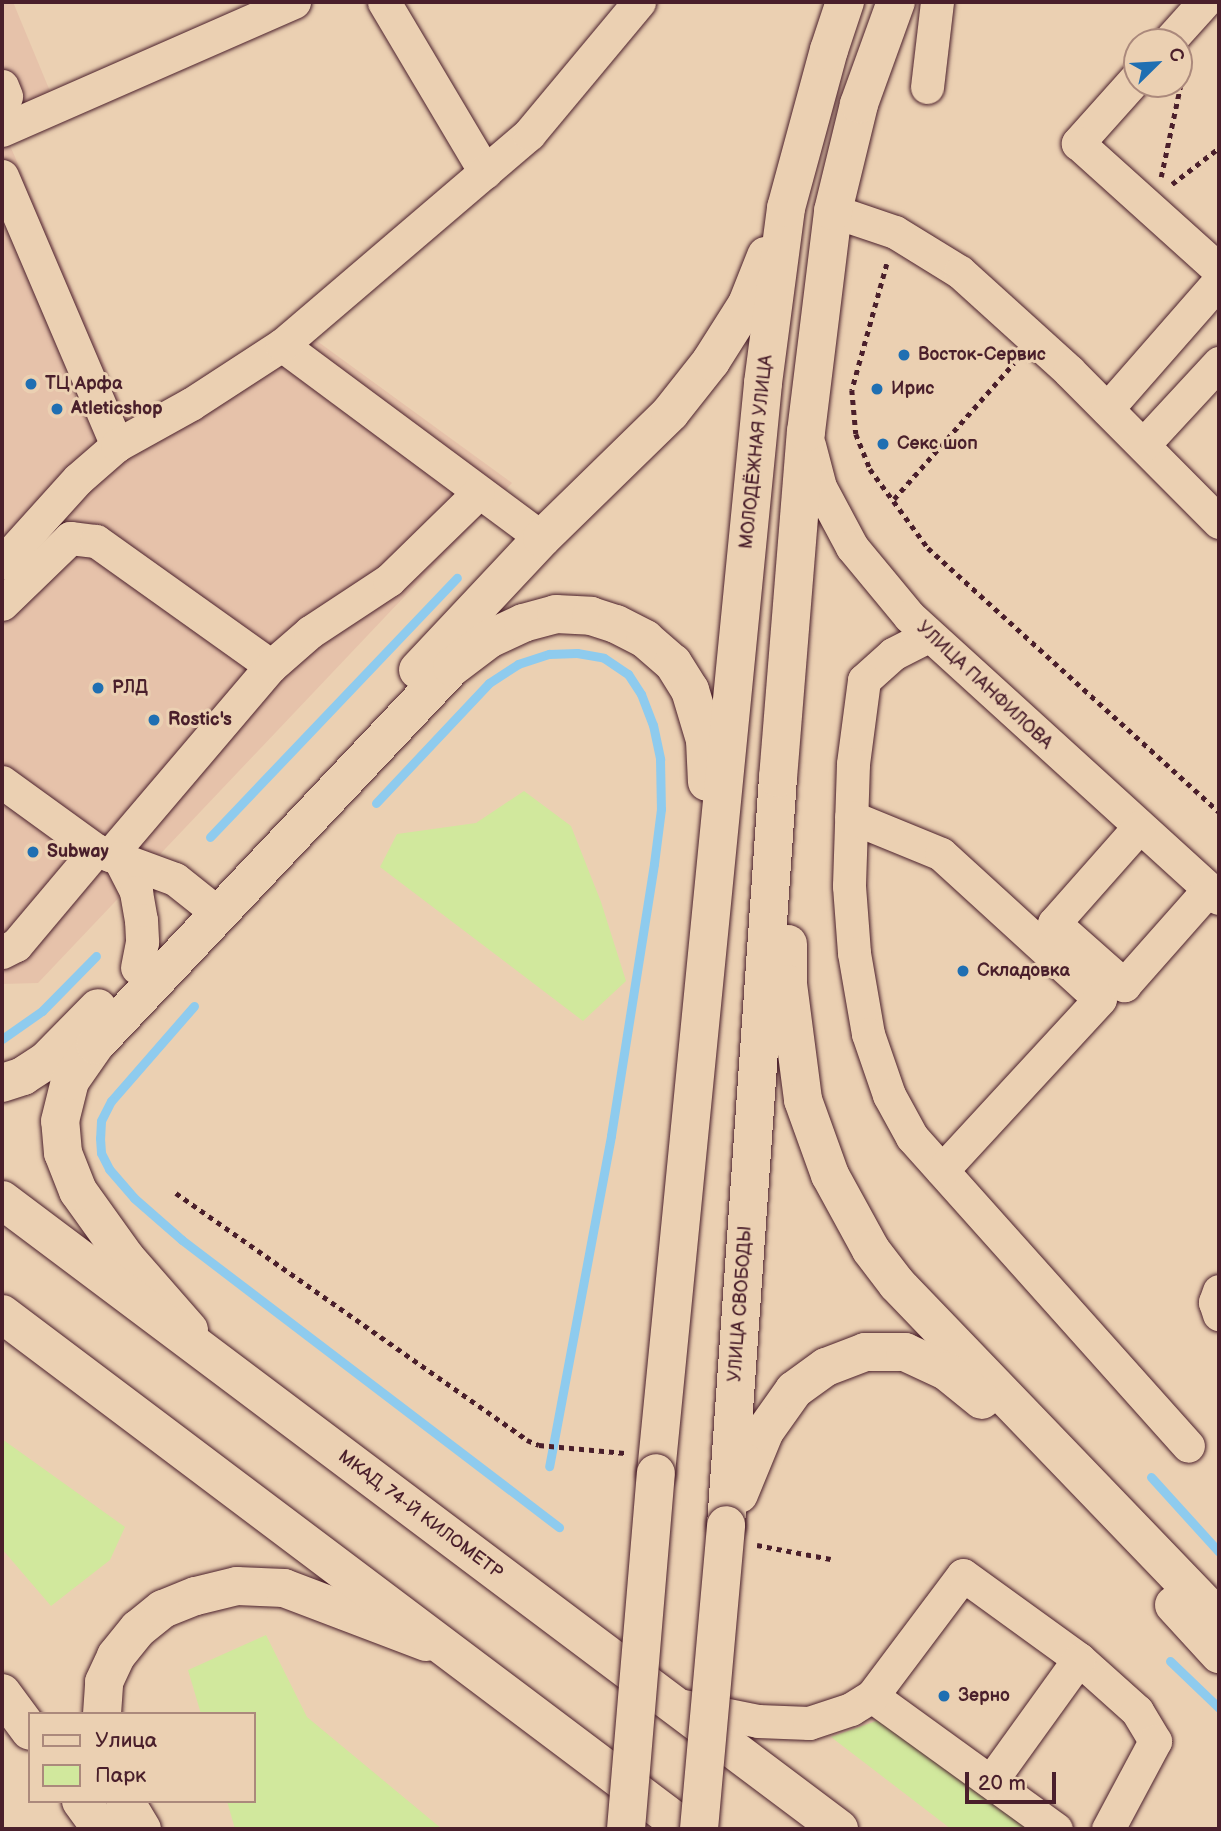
<!DOCTYPE html>
<meta charset="utf-8">
<style>
body{margin:0}
#map{position:relative;width:1221px;height:1831px;overflow:hidden;background:#ebd0b2;font-family:"Balsamiq Sans",sans-serif}
div>[style]{position:absolute}
[style*='--x']{left:calc(var(--x)*1px);top:calc(var(--y)*1px);width:calc(var(--w)*1px);rotate:calc(var(--a)*1deg)}
.built>*{inset:0;background:#e6c2aa}
.green>*{inset:0;background:#d1e89d}
.stream>*{height:9px;margin:-4.5px;padding:0 4.5px;transform-origin:4.5px;border-radius:4.5px;background:#8ecbee}
.path>*{height:4.5px;margin-top:-2.25px;transform-origin:0;background:repeating-linear-gradient(90deg,#4a1f2b 0 5px,transparent 0 10px)}
.roads{filter:drop-shadow(0 0 2px #4a1f2b) drop-shadow(0 0 2px #4a1f2b)}
.minor>*{height:33px;margin:-16.5px;padding:0 16.5px;transform-origin:16.5px;border-radius:16.5px;background:#ebd0b2}
.major>*{height:38px;margin:-19px;padding:0 19px;transform-origin:19px;border-radius:19px;background:#ebd0b2}
.highway>*{height:38px;margin:-19px;padding:0 19px;transform-origin:19px;border-radius:19px;background:#ebd0b2}
.bridges{filter:drop-shadow(0 0 2px #4a1f2b) drop-shadow(0 0 2px #4a1f2b)}
.major-bridge>*{height:38px;margin:-19px;padding:0 19px;transform-origin:19px;border-radius:19px;background:#ebd0b2}
.dots>*{width:19px;height:19px;translate:-50% -50%;box-sizing:border-box;border:4px solid #ebd0b2;border-radius:50%}
span{translate:-50% -50%;white-space:nowrap;text-align:center;line-height:1.15;-webkit-text-stroke:6px #ebd0b2;paint-order:stroke}
.poi-label{font-size:18px;color:#4a1f2b;font-weight:700}
.left{translate:0 -50%;text-align:left}
.street-label{font-size:18px;color:#4a1f2b}
.frame{position:absolute;inset:0;border:4px solid #4a1f2b;pointer-events:none}
.legend{position:absolute;left:28px;top:1712px;width:228px;height:91px;box-sizing:border-box;background:#ebd0b2;border:2px solid #ab897c;margin:0;padding:9px 12px;list-style:none;font-size:21px;color:#4a1f2b}
.legend li{display:flex;align-items:center;gap:14px;height:35px}
.legend b{width:35px;border:2px solid #ab897c}
.north{position:absolute;left:1123px;top:28px;width:70px;height:70px;box-sizing:border-box;background:#ebd0b2;border:2px solid #ab897c;border-radius:50%;rotate:66deg;font-size:19px;font-weight:700;line-height:28px;text-align:center;color:#4a1f2b}
.north::after{content:'';display:block;margin:auto;width:24px;height:32px;background:#1f6fb2;clip-path:polygon(50% 0,100% 100%,50% 72%,0 100%)}
.scale{position:absolute;left:965px;top:1772px;width:91px;height:32px;box-sizing:border-box;border:4px solid #4a1f2b;border-top:0;padding-left:9px;font-size:21px;line-height:24px;white-space:nowrap;color:#4a1f2b;-webkit-text-stroke:5px #ebd0b2;paint-order:stroke}
</style>
<div id="map">
<div class="built">
<div style="clip-path:polygon(2px 2px,13px 2px,52px 96px,2px 118px)"></div>
<div style="clip-path:polygon(2px 127px,133px 430px,295px 325px,512px 483px,38px 983px,2px 984px)"></div>
</div>
<div class="green">
<div style="clip-path:polygon(524px 791px,571px 826px,601px 902px,626px 981px,583px 1021px,380px 867px,397px 834px,476px 823px)"></div>
<div style="clip-path:polygon(2px 1439px,125px 1527px,110px 1560px,51px 1606px,2px 1549px)"></div>
<div style="clip-path:polygon(266px 1635px,307px 1717px,442px 1829px,235px 1829px,227px 1801px,254px 1801px,254px 1714px,201px 1714px,188px 1670px)"></div>
<div style="clip-path:polygon(879px 1720px,1044px 1829px,951px 1829px,831px 1737px)"></div>
</div>
<div class="stream">
<div style="--x:376;--y:803;--w:165;--a:-46.7"></div>
<div style="--x:489;--y:683;--w:35;--a:-33"></div>
<div style="--x:518;--y:664;--w:33;--a:-18"></div>
<div style="--x:549;--y:654;--w:28;--a:-2"></div>
<div style="--x:577;--y:653;--w:27;--a:10"></div>
<div style="--x:604;--y:658;--w:29;--a:34"></div>
<div style="--x:628;--y:674;--w:24;--a:57"></div>
<div style="--x:641;--y:694;--w:33;--a:69"></div>
<div style="--x:653;--y:725;--w:35;--a:78"></div>
<div style="--x:660;--y:759;--w:50;--a:88.9"></div>
<div style="--x:661;--y:809;--w:55;--a:97.3"></div>
<div style="--x:654;--y:864;--w:275;--a:99"></div>
<div style="--x:611;--y:1136;--w:336;--a:100.6"></div>
<div style="--x:210;--y:837;--w:358;--a:-46.4"></div>
<div style="--x:194;--y:1006;--w:126;--a:131.1"></div>
<div style="--x:111;--y:1101;--w:22;--a:117"></div>
<div style="--x:101;--y:1121;--w:17;--a:93"></div>
<div style="--x:100;--y:1138;--w:15;--a:86"></div>
<div style="--x:101;--y:1153;--w:18;--a:63"></div>
<div style="--x:109;--y:1169;--w:38;--a:49"></div>
<div style="--x:134;--y:1198;--w:64;--a:41.2"></div>
<div style="--x:182;--y:1240;--w:474;--a:37.3"></div>
<div style="--x:2;--y:1039;--w:49;--a:-35"></div>
<div style="--x:42;--y:1011;--w:77;--a:-45.5"></div>
<div style="--x:1151;--y:1477;--w:101;--a:47.8"></div>
<div style="--x:1170;--y:1661;--w:68;--a:43.8"></div>
</div>
<div class="path">
<div style="--x:1161;--y:177;--w:110;--a:-78"></div>
<div style="--x:1172;--y:184;--w:59;--a:-37.5"></div>
<div style="--x:887;--y:264;--w:131;--a:105.5"></div>
<div style="--x:852;--y:390;--w:44;--a:84.8"></div>
<div style="--x:856;--y:434;--w:38;--a:68"></div>
<div style="--x:870;--y:469;--w:98;--a:53.7"></div>
<div style="--x:928;--y:548;--w:393;--a:42.2"></div>
<div style="--x:894;--y:499;--w:181;--a:-48.6"></div>
<div style="--x:176;--y:1193;--w:429;--a:35.1"></div>
<div style="--x:527;--y:1440;--w:13;--a:23"></div>
<div style="--x:539;--y:1445;--w:86;--a:5.3"></div>
<div style="--x:757;--y:1545;--w:75;--a:10.7"></div>
</div>
<div class="roads">
<div class="minor">
<div style="--x:384;--y:2;--w:198;--a:59.3"></div>
<div style="--x:1168;--y:42;--w:54;--a:-48"></div>
<div style="--x:1137;--y:77;--w:89;--a:131.8"></div>
<div style="--x:1078;--y:143;--w:190;--a:42"></div>
<div style="--x:2;--y:86;--w:11;--a:68"></div>
<div style="--x:927;--y:87;--w:86;--a:-83.3"></div>
<div style="--x:2;--y:130;--w:319;--a:-23.7"></div>
<div style="--x:2;--y:176;--w:293;--a:66.9"></div>
<div style="--x:833;--y:211;--w:65;--a:18.7"></div>
<div style="--x:895;--y:232;--w:76;--a:31.6"></div>
<div style="--x:960;--y:272;--w:147;--a:42.2"></div>
<div style="--x:1069;--y:371;--w:213;--a:45.2"></div>
<div style="--x:282;--y:345;--w:324;--a:36.6"></div>
<div style="--x:1107;--y:409;--w:170;--a:-48.8"></div>
<div style="--x:809;--y:445;--w:43;--a:75.3"></div>
<div style="--x:820;--y:487;--w:68;--a:61.9"></div>
<div style="--x:852;--y:547;--w:89;--a:50.4"></div>
<div style="--x:909;--y:616;--w:419;--a:42.3"></div>
<div style="--x:1143;--y:445;--w:112;--a:-47.2"></div>
<div style="--x:2;--y:563;--w:113;--a:-47.9"></div>
<div style="--x:78;--y:479;--w:52;--a:-41.1"></div>
<div style="--x:117;--y:445;--w:85;--a:-29"></div>
<div style="--x:191;--y:404;--w:108;--a:-33"></div>
<div style="--x:282;--y:345;--w:325;--a:-40.5"></div>
<div style="--x:529;--y:134;--w:172;--a:-50.2"></div>
<div style="--x:2;--y:604;--w:95;--a:-44.1"></div>
<div style="--x:70;--y:538;--w:26;--a:7"></div>
<div style="--x:96;--y:541;--w:215;--a:35.5"></div>
<div style="--x:928;--y:636;--w:39;--a:153"></div>
<div style="--x:893;--y:654;--w:39;--a:138"></div>
<div style="--x:864;--y:680;--w:85;--a:97.5"></div>
<div style="--x:853;--y:764;--w:122;--a:91.9"></div>
<div style="--x:849;--y:886;--w:67;--a:85.7"></div>
<div style="--x:854;--y:953;--w:82;--a:80.2"></div>
<div style="--x:868;--y:1034;--w:65;--a:71"></div>
<div style="--x:889;--y:1095;--w:48;--a:61.3"></div>
<div style="--x:912;--y:1137;--w:414;--a:48.2"></div>
<div style="--x:2;--y:782;--w:116;--a:35.9"></div>
<div style="--x:96;--y:850;--w:84;--a:20.2"></div>
<div style="--x:175;--y:879;--w:56;--a:38.5"></div>
<div style="--x:851;--y:817;--w:97;--a:22.3"></div>
<div style="--x:941;--y:854;--w:215;--a:42.4"></div>
<div style="--x:1100;--y:999;--w:233;--a:132.7"></div>
<div style="--x:1139;--y:827;--w:128;--a:131.5"></div>
<div style="--x:1054;--y:923;--w:94;--a:41.5"></div>
<div style="--x:1124;--y:985;--w:128;--a:-48.5"></div>
<div style="--x:110;--y:855;--w:248;--a:-49.6"></div>
<div style="--x:271;--y:666;--w:52;--a:-41.1"></div>
<div style="--x:310;--y:632;--w:95;--a:-33.4"></div>
<div style="--x:389;--y:580;--w:124;--a:-44.3"></div>
<div style="--x:119;--y:858;--w:38;--a:63"></div>
<div style="--x:136;--y:892;--w:28;--a:80"></div>
<div style="--x:141;--y:920;--w:22;--a:87"></div>
<div style="--x:142;--y:942;--w:26;--a:101"></div>
<div style="--x:2;--y:952;--w:16;--a:-27"></div>
<div style="--x:16;--y:945;--w:124;--a:-49.9"></div>
<div style="--x:1219;--y:1291;--w:12;--a:110"></div>
<div style="--x:1215;--y:1302;--w:13;--a:72"></div>
<div style="--x:872;--y:1696;--w:227;--a:35.9"></div>
<div style="--x:683;--y:1706;--w:76;--a:11.3"></div>
<div style="--x:758;--y:1721;--w:51;--a:2.2"></div>
<div style="--x:809;--y:1723;--w:44;--a:-18.4"></div>
<div style="--x:851;--y:1709;--w:25;--a:-32"></div>
<div style="--x:872;--y:1696;--w:151;--a:-53.1"></div>
<div style="--x:963;--y:1575;--w:143;--a:35.9"></div>
<div style="--x:1079;--y:1659;--w:78;--a:41.9"></div>
<div style="--x:1137;--y:1711;--w:35;--a:59"></div>
<div style="--x:1155;--y:1741;--w:100;--a:118.1"></div>
<div style="--x:991;--y:1781;--w:150;--a:-54.2"></div>
</div>
<div class="major">
<div style="--x:418;--y:670;--w:181;--a:-46.8"></div>
<div style="--x:542;--y:538;--w:179;--a:-44.3"></div>
<div style="--x:670;--y:413;--w:66;--a:-51.7"></div>
<div style="--x:711;--y:361;--w:67;--a:-57.7"></div>
<div style="--x:747;--y:304;--w:52;--a:-68.4"></div>
<div style="--x:788;--y:944;--w:40;--a:90"></div>
<div style="--x:788;--y:984;--w:117;--a:82.6"></div>
<div style="--x:803;--y:1100;--w:80;--a:70.2"></div>
<div style="--x:830;--y:1175;--w:85;--a:61.3"></div>
<div style="--x:871;--y:1250;--w:43;--a:52.6"></div>
<div style="--x:897;--y:1284;--w:465;--a:46.1"></div>
<div style="--x:2;--y:1083;--w:22;--a:-18"></div>
<div style="--x:23;--y:1076;--w:27;--a:-33"></div>
<div style="--x:46;--y:1061;--w:74;--a:-45.5"></div>
<div style="--x:189;--y:1330;--w:96;--a:-131.2"></div>
<div style="--x:126;--y:1258;--w:82;--a:-125.6"></div>
<div style="--x:78;--y:1191;--w:41;--a:-111.5"></div>
<div style="--x:63;--y:1153;--w:32;--a:-95"></div>
<div style="--x:60;--y:1121;--w:41;--a:-76"></div>
<div style="--x:70;--y:1081;--w:44;--a:-55.2"></div>
<div style="--x:95;--y:1045;--w:520;--a:-46.64"></div>
<div style="--x:452;--y:667;--w:46;--a:-37.1"></div>
<div style="--x:489;--y:639;--w:38;--a:-25"></div>
<div style="--x:523;--y:623;--w:34;--a:-15"></div>
<div style="--x:556;--y:614;--w:35;--a:3"></div>
<div style="--x:591;--y:616;--w:26;--a:18"></div>
<div style="--x:616;--y:624;--w:33;--a:27"></div>
<div style="--x:645;--y:639;--w:37;--a:41"></div>
<div style="--x:673;--y:663;--w:32;--a:58"></div>
<div style="--x:690;--y:690;--w:52;--a:73.3"></div>
<div style="--x:705;--y:740;--w:42;--a:87.3"></div>
<div style="--x:656;--y:1473;--w:1095;--a:-84.39"></div>
<div style="--x:763;--y:383;--w:177;--a:-82.5"></div>
<div style="--x:786;--y:208;--w:164;--a:-74.8"></div>
<div style="--x:829;--y:50;--w:51;--a:-71.6"></div>
<div style="--x:739;--y:1494;--w:68;--a:-67.6"></div>
<div style="--x:765;--y:1431;--w:50;--a:-54.7"></div>
<div style="--x:794;--y:1390;--w:39;--a:-36"></div>
<div style="--x:826;--y:1367;--w:42;--a:-21"></div>
<div style="--x:865;--y:1352;--w:40;--a:0"></div>
<div style="--x:905;--y:1352;--w:45;--a:24.9"></div>
<div style="--x:946;--y:1371;--w:46;--a:38.9"></div>
<div style="--x:726;--y:1525;--w:749;--a:-86.02"></div>
<div style="--x:778;--y:778;--w:347;--a:-85.4"></div>
<div style="--x:806;--y:432;--w:223;--a:-83"></div>
<div style="--x:833;--y:211;--w:110;--a:-76.3"></div>
<div style="--x:859;--y:104;--w:109;--a:-70.1"></div>
<div style="--x:1174;--y:1605;--w:67;--a:47.4"></div>
<div style="--x:2;--y:1693;--w:47;--a:53.6"></div>
<div style="--x:102;--y:1714;--w:32;--a:-86"></div>
<div style="--x:104;--y:1682;--w:29;--a:-65"></div>
<div style="--x:116;--y:1656;--w:35;--a:-51"></div>
<div style="--x:138;--y:1629;--w:32;--a:-39"></div>
<div style="--x:163;--y:1609;--w:35;--a:-22"></div>
<div style="--x:196;--y:1596;--w:42;--a:-13.7"></div>
<div style="--x:237;--y:1586;--w:47;--a:2.4"></div>
<div style="--x:284;--y:1588;--w:152;--a:20.8"></div>
<div style="--x:81;--y:1801;--w:34;--a:54"></div>
<div style="--x:125;--y:1801;--w:33;--a:59"></div>
</div>
<div class="highway">
<div style="--x:2;--y:1200;--w:1047;--a:36.92"></div>
<div style="--x:2;--y:1314;--w:856;--a:36.98"></div>
</div>
</div>
<div class="bridges">
<div class="major-bridge">
<div style="--x:626;--y:1829;--w:357;--a:-85.2"></div>
<div style="--x:699;--y:1829;--w:305;--a:-84.9"></div>
</div>
</div>
<div class="dots">
<div style="left:904px;top:355px;background:#1f6fb2"></div>
<div style="left:31px;top:384px;background:#1f6fb2"></div>
<div style="left:877px;top:389px;background:#1f6fb2"></div>
<div style="left:57px;top:409px;background:#1f6fb2"></div>
<div style="left:883px;top:444px;background:#1f6fb2"></div>
<div style="left:98px;top:688px;background:#1f6fb2"></div>
<div style="left:154px;top:720px;background:#1f6fb2"></div>
<div style="left:33px;top:852px;background:#1f6fb2"></div>
<div style="left:963px;top:971px;background:#1f6fb2"></div>
<div style="left:944px;top:1696px;background:#1f6fb2"></div>
</div>
<div class="poi-label">
<span class="left" style="left:918px;top:355px">Восток-Сервис</span>
<span class="left" style="left:45px;top:384px">ТЦ Арфа</span>
<span class="left" style="left:891px;top:389px">Ирис</span>
<span class="left" style="left:71px;top:409px">Atleticshop</span>
<span class="left" style="left:897px;top:444px">Секс шоп</span>
<span class="left" style="left:112px;top:688px">РЛД</span>
<span class="left" style="left:168px;top:720px">Rostic's</span>
<span class="left" style="left:47px;top:852px">Subway</span>
<span class="left" style="left:977px;top:971px">Складовка</span>
<span class="left" style="left:958px;top:1696px">Зерно</span>
</div>
<div class="street-label">
<span style="left:757px;top:452px;rotate:-84deg">МОЛОДЁЖНАЯ УЛИЦА</span>
<span style="left:984px;top:686px;rotate:43deg">УЛИЦА ПАНФИЛОВА</span>
<span style="left:741px;top:1304px;rotate:-86deg">УЛИЦА СВОБОДЫ</span>
<span style="left:420px;top:1515px;rotate:37deg">МКАД, 74-Й КИЛОМЕТР</span>
</div>
<div class="frame"></div>
<ul class="legend">
<li><b style="height:9px;background:#ebd0b2"></b>Улица</li>
<li><b style="height:19px;background:#d1e89d"></b>Парк</li>
</ul>
<div class="north">С</div>
<div class="scale">20 m</div>
</div>
